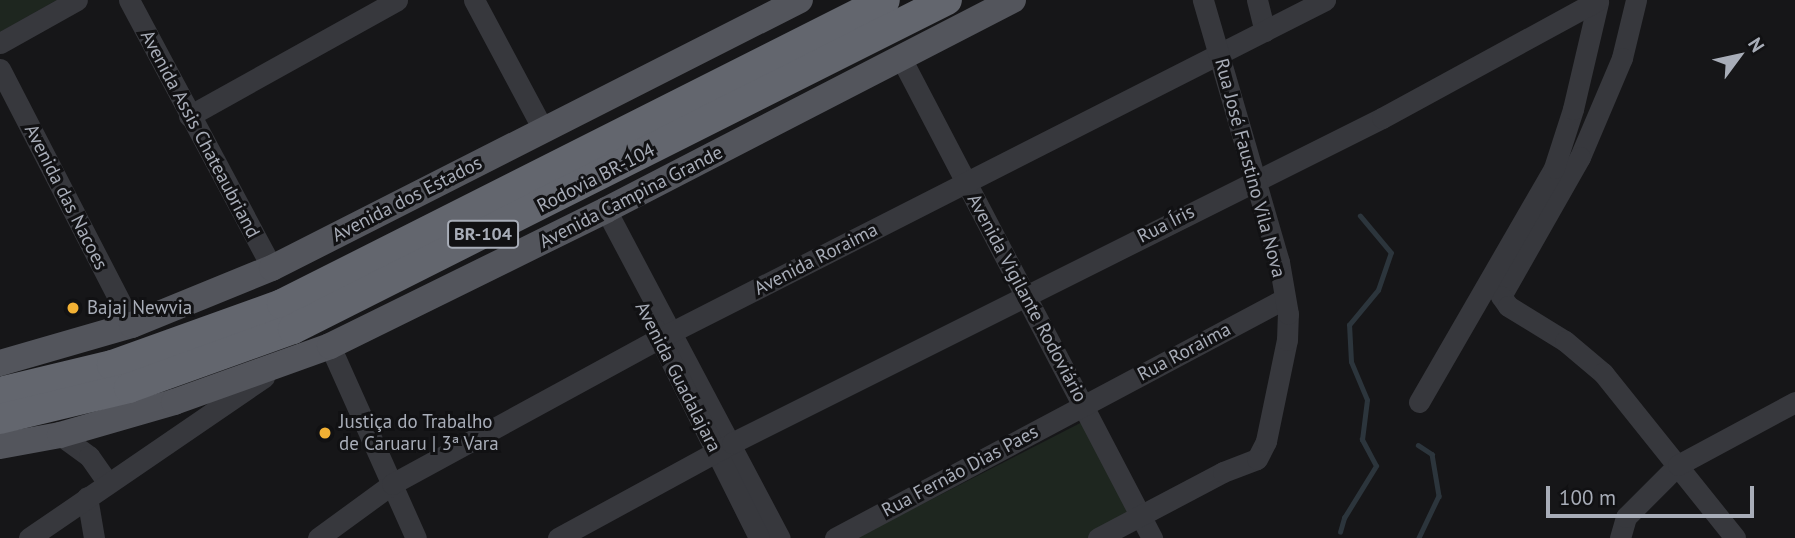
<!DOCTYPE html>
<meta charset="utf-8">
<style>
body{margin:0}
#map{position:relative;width:1795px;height:538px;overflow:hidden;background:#161618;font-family:"PT Sans",sans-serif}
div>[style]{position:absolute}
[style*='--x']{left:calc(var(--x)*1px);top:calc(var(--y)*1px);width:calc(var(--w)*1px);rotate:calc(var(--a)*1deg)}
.green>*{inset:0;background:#1e261f}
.stream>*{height:4.5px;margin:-2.25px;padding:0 2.25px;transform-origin:2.25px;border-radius:2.25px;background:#2c353c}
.minor>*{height:21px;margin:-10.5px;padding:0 10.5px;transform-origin:10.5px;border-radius:10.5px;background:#37383d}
.major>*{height:26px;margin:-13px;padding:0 13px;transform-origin:13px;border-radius:13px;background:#53555c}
.highway>*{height:30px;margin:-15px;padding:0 15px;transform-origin:15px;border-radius:15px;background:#63666e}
.dots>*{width:19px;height:19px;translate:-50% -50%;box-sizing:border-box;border:4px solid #111113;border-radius:50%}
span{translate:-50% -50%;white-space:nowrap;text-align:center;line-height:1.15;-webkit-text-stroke:6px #111113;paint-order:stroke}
.shield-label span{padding:2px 5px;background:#111113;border:2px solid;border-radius:5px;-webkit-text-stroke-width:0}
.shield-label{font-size:18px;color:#a8adb8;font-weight:700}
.street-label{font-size:19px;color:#a8adb8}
.poi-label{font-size:19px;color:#a8adb8}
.left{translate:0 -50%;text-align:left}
.north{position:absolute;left:1704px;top:21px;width:70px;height:70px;-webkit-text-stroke:5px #111113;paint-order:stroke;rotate:57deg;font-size:19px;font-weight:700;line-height:28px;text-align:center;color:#a8adb8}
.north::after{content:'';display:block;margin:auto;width:24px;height:32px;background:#a8adb8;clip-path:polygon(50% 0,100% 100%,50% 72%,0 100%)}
.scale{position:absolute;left:1546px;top:486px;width:208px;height:32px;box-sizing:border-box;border:4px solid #a8adb8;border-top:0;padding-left:9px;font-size:21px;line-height:24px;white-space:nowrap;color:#a8adb8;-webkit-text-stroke:5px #111113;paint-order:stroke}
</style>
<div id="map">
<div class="green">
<div style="clip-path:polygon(0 0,57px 0,0 32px)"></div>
<div style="clip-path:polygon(1090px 418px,1139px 519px,1101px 538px,856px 538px)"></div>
</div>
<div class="stream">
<div style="--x:1418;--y:445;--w:17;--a:33"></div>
<div style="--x:1432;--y:454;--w:43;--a:80.5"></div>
<div style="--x:1439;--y:496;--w:47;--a:115.5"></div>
<div style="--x:1340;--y:532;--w:15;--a:-74"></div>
<div style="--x:1344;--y:518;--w:61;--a:-58.4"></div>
<div style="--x:1376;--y:466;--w:30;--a:-118"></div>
<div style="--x:1362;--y:440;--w:40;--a:-82.9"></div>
<div style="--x:1367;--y:400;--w:41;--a:-112.8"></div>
<div style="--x:1351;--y:362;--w:37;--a:-93"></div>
<div style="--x:1349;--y:325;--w:45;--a:-50.4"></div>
<div style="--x:1378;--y:290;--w:39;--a:-71"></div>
<div style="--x:1391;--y:253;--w:48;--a:-130"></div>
</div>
<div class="minor">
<div style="--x:129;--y:0;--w:304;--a:61.9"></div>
<div style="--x:474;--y:0;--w:146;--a:61.9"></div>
<div style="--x:1257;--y:0;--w:32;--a:76"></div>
<div style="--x:1636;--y:0;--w:60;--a:103.6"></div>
<div style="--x:1622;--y:58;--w:108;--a:113"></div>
<div style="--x:1580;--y:157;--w:160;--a:119.6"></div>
<div style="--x:1501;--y:296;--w:12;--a:55"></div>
<div style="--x:1508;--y:306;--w:67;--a:31.6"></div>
<div style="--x:1565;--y:341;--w:50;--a:40.1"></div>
<div style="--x:1603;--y:373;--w:211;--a:51.3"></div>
<div style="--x:0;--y:43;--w:88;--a:-29.2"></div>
<div style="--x:901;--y:58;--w:542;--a:62.39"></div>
<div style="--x:0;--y:69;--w:288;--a:62.7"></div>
<div style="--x:189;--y:116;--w:238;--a:-29.1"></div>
<div style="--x:606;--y:210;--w:371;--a:62.1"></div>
<div style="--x:655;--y:329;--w:233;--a:63.5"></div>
<div style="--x:330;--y:346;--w:210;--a:65.9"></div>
<div style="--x:1419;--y:402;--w:270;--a:-60"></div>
<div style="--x:1554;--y:168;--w:62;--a:-72.1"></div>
<div style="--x:1573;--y:109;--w:110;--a:-76.8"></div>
<div style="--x:60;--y:435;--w:36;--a:36"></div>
<div style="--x:89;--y:456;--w:33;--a:55"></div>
<div style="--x:87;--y:497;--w:42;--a:80.3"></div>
<div style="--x:29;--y:538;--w:285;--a:-34.4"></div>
<div style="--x:318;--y:538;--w:92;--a:-36.1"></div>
<div style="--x:392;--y:484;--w:305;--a:-28.6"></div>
<div style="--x:660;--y:338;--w:746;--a:-26.94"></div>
<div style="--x:558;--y:538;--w:198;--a:-28.6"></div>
<div style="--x:732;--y:443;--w:727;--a:-26.57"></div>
<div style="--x:1382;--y:118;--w:246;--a:-28.6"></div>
<div style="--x:835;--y:538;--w:509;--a:-28.03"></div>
<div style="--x:1098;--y:538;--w:141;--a:-27.8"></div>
<div style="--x:1223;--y:472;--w:36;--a:-21"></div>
<div style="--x:1257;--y:459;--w:20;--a:-63"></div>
<div style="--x:1266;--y:441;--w:103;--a:-78.3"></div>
<div style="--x:1287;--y:340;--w:26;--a:-88"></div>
<div style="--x:1288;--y:314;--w:53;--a:-99.8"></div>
<div style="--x:1279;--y:262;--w:273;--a:-106.2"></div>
<div style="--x:1620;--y:538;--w:22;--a:-74"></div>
<div style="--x:1626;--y:517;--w:74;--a:-45"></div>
<div style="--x:1678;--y:465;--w:133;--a:-28.3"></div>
</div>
<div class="major">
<div style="--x:0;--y:363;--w:137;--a:-16.1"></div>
<div style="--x:132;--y:325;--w:151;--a:-22.2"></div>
<div style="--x:272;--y:268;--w:592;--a:-26.91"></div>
<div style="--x:0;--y:446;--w:61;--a:-10.4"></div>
<div style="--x:60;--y:435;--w:119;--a:-16.1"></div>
<div style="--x:174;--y:402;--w:166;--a:-19.7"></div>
<div style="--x:330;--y:346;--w:308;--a:-26.2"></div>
<div style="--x:606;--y:210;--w:458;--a:-27.3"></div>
</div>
<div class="highway">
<div style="--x:0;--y:392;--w:115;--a:-13.6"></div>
<div style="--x:112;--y:365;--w:181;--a:-19.7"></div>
<div style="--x:282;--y:304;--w:675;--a:-26.75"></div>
<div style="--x:0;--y:419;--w:133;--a:-13.5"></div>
<div style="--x:129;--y:388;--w:174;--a:-19.8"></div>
<div style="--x:293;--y:329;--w:732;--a:-26.71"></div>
</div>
<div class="dots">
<div style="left:73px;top:308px;background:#f2b134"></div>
<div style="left:325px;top:433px;background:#f2b134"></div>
</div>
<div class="shield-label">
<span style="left:483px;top:234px">BR-104</span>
</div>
<div class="street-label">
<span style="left:200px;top:134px;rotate:62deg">Avenida Assis Chateaubriand</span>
<span style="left:1250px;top:168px;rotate:75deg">Rua José Faustino Vila Nova</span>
<span style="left:596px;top:178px;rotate:-27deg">Rodovia BR-104</span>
<span style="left:66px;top:197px;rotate:63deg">Avenida das Nacoes</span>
<span style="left:631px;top:197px;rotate:-27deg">Avenida Campina Grande</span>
<span style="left:407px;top:199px;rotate:-27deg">Avenida dos Estados</span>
<span style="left:1166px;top:224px;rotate:-27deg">Rua Íris</span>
<span style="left:816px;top:259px;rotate:-27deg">Avenida Roraima</span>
<span style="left:1027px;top:298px;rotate:62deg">Avenida Vigilante Rodoviário</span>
<span style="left:1184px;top:352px;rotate:-28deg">Rua Roraima</span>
<span style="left:678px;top:377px;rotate:63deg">Avenida Guadalajara</span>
<span style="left:960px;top:471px;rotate:-28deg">Rua Fernão Dias Paes</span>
</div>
<div class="poi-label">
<span class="left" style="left:87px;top:308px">Bajaj Newvia</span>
<span class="left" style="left:339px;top:433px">Justiça do Trabalho<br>de Caruaru | 3ª Vara</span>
</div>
<div class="north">N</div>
<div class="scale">100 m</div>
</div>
